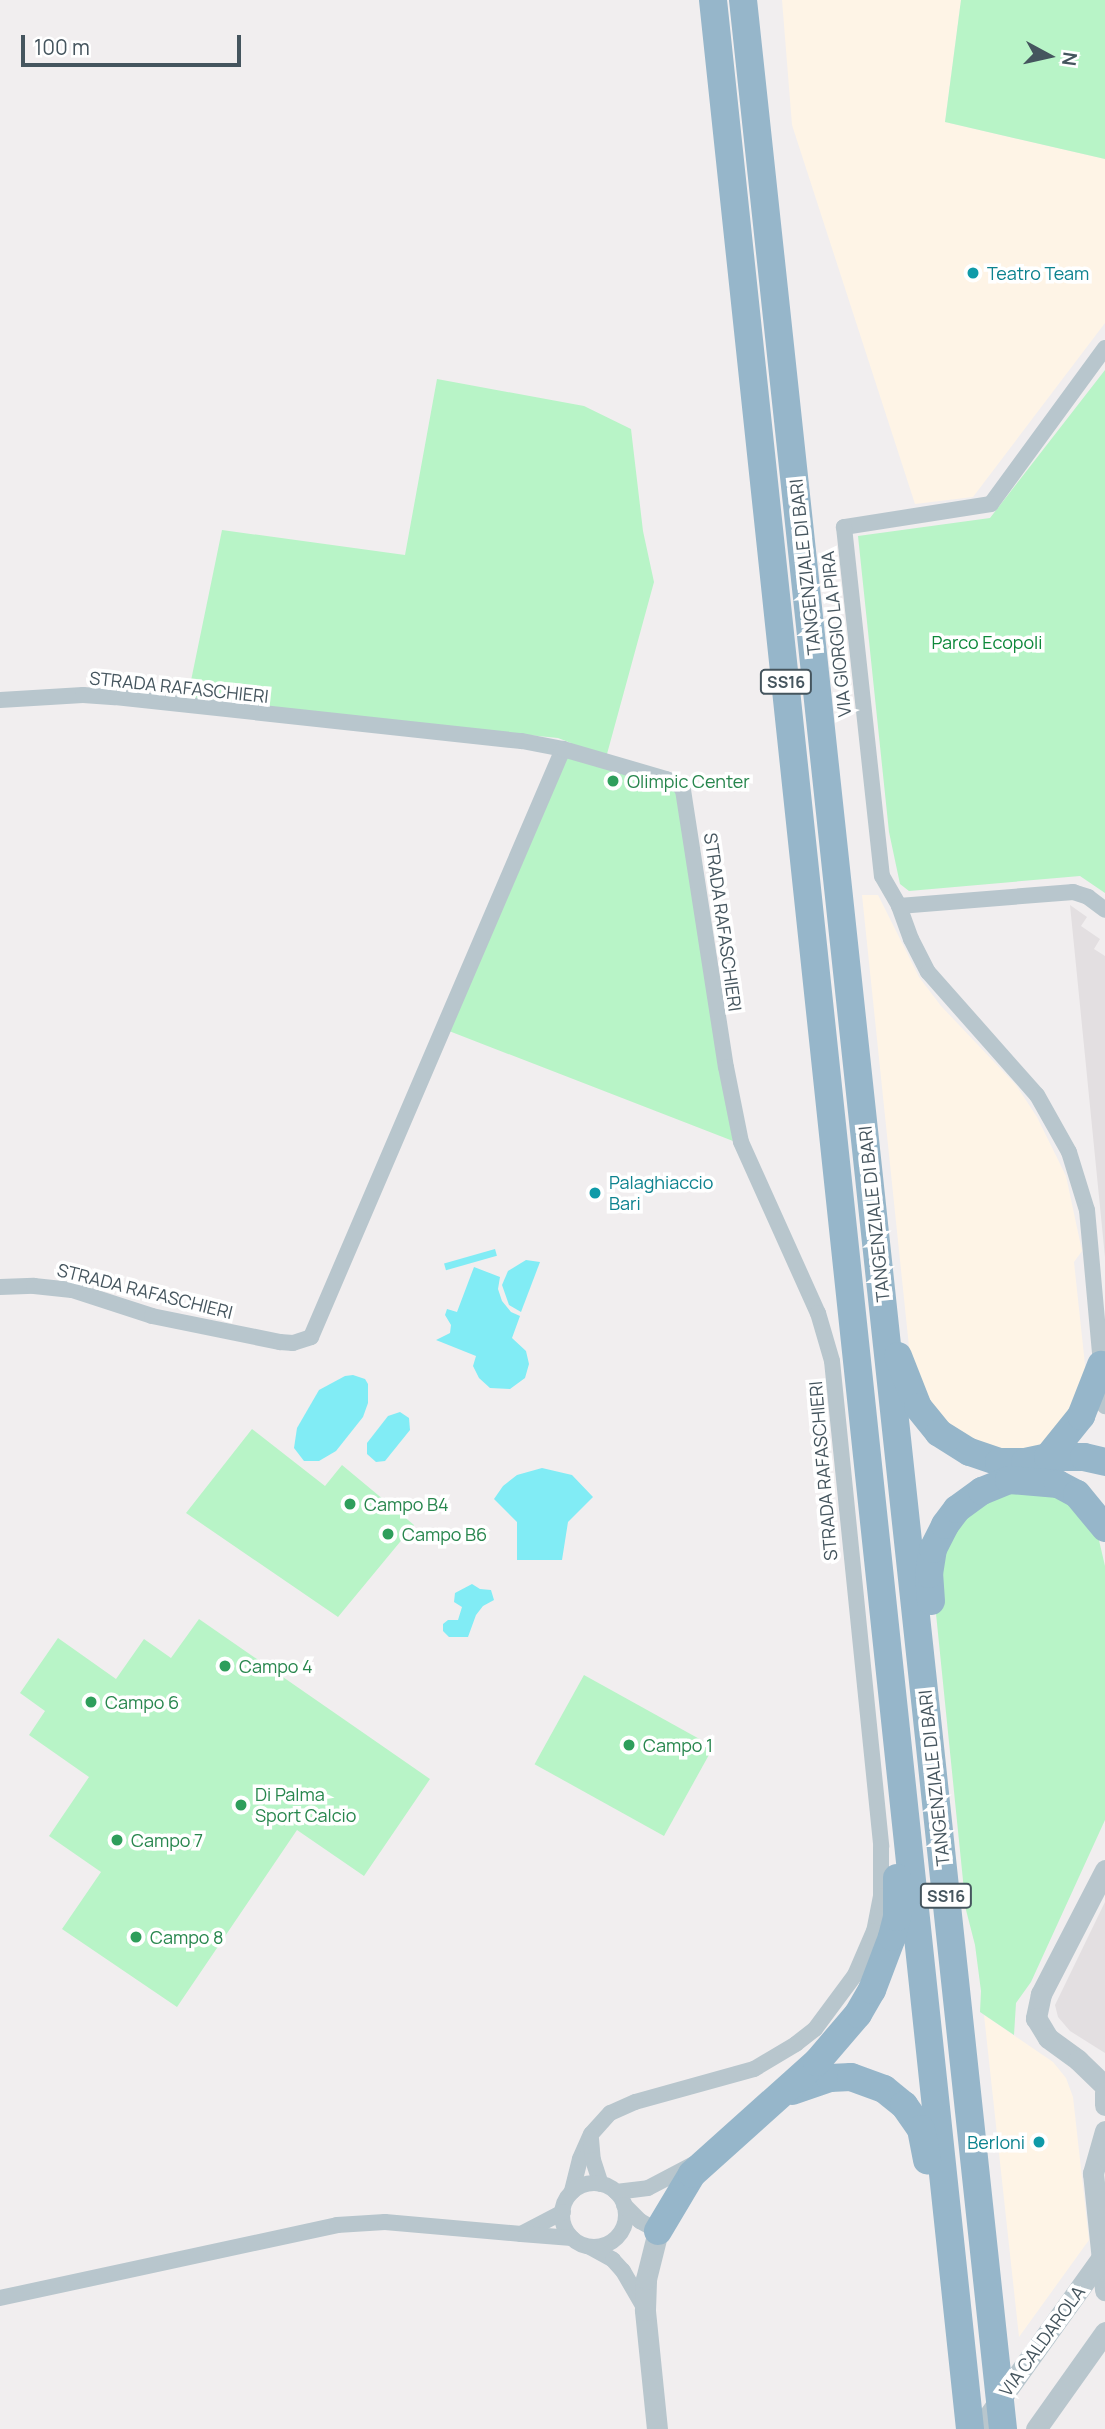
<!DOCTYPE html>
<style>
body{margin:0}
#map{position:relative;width:1105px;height:2429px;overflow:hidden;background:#f1eeef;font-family:Manrope,sans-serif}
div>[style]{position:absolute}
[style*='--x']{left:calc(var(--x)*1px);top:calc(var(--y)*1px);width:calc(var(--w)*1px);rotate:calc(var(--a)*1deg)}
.commercial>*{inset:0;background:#fef4e6}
.education>*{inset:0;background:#e3dfe1}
.green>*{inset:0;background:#b8f4c7;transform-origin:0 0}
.water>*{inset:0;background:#81ecf5;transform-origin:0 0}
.minor>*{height:16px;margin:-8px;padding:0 8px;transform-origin:8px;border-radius:8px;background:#b8c6cd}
.minor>.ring{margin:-8px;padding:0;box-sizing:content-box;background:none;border:16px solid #b8c6cd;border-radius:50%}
.tertiary>*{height:21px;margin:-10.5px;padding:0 10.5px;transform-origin:10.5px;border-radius:10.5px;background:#b8c6cd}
.trunk>*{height:28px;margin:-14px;padding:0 14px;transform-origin:14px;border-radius:14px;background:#96b6ca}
.dots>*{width:19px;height:19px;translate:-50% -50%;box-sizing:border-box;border:4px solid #fff;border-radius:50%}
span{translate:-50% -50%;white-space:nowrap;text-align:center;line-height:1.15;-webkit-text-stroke:7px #fff;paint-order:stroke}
.shield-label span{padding:2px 5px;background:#fff;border:2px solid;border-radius:5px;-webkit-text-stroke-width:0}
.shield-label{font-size:16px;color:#45555e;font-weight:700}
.culture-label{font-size:18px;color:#0d838f}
.left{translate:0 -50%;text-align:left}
.right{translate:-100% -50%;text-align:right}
.street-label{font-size:18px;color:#45555e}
.park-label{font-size:18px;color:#0d883a}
.leisure-label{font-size:18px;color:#27864d}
.north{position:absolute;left:1014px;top:21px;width:70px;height:70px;-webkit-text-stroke:5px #fff;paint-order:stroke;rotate:98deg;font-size:19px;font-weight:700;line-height:28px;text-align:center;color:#45555e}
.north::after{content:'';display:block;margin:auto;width:24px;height:32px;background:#45555e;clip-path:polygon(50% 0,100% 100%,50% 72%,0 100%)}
.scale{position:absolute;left:21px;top:35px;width:220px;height:32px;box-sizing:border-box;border:4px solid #45555e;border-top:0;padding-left:9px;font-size:21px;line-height:24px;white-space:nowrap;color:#45555e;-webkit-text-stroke:5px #fff;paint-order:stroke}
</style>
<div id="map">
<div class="commercial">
<div style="clip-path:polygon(782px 0,961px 0,945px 122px,1105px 159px,1105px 323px,973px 497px,915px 504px,792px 125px)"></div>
<div style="clip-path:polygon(862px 895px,878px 895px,919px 977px,941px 1006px,1016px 1085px,1037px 1117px,1066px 1176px,1082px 1251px,1074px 1262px,1086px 1374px,1083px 1398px,1036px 1452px,987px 1448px,935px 1416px,911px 1366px)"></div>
<div style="clip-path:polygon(984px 2015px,1053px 2062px,1066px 2078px,1073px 2097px,1089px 2240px,1019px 2337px)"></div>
</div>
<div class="education">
<div style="clip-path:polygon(1070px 905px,1087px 917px,1081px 926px,1100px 939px,1094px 949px,1105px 956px,1105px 1257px)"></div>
<div style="clip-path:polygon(1105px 1902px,1105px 2053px,1070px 2031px,1058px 2017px,1055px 2005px)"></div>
</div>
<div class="green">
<div style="clip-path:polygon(961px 0,1105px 0,1105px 159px,945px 122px)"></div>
<div style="clip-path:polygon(1105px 370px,1105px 893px,1080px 876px,909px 891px,900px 884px,889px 832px,858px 536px,990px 518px)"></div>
<div style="clip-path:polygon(437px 379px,584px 406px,631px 429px,643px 531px,654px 582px,604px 765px,677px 783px,733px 1141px,449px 1031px,571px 743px,558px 738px,187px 700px,222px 530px,405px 555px)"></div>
<div style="clip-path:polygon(252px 1429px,325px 1486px,342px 1465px,414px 1525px,338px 1617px,186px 1513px)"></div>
<div style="clip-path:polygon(1012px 1490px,1058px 1493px,1098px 1536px,1105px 1566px,1105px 1820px,1031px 1982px,1016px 2003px,1014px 2035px,980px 2012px,981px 1991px,975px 1945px,966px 1910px,934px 1594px,935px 1574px,965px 1513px)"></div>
<div style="clip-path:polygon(199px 1619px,430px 1779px,364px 1876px,297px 1830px,177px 2007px,62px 1929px,101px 1872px,49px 1836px,89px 1777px,29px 1735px,45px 1711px,20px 1693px,58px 1638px,116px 1679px,144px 1639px,171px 1658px)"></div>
<div style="left:584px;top:1675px;width:148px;height:102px;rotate:29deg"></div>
</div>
<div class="water">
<div style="left:495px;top:1249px;width:7px;height:53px;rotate:74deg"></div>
<div style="clip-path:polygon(526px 1260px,540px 1262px,521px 1312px,509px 1305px,502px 1285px,508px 1271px)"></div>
<div style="clip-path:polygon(474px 1267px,500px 1277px,498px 1289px,502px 1301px,511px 1312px,520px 1316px,512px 1338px,526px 1351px,529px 1364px,525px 1378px,510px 1389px,490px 1388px,479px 1378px,473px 1366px,476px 1356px,436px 1340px,450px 1333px,451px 1325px,445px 1315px,447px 1309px,457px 1312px)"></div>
<div style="clip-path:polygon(353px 1375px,365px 1379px,368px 1384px,368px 1403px,363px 1417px,336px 1451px,319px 1461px,304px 1461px,294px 1448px,297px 1428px,319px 1390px,345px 1376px)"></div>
<div style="clip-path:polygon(400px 1412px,409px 1418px,410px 1430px,385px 1461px,376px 1462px,367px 1454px,367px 1443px,388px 1416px)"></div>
<div style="clip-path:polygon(542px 1468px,572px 1475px,593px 1497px,568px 1522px,562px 1560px,517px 1560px,517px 1522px,494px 1499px,503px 1486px,517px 1475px)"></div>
<div style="clip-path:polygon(472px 1584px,480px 1589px,491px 1590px,494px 1600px,483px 1606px,476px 1615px,468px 1637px,449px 1637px,443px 1631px,443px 1624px,448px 1620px,458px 1620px,462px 1607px,454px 1602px,455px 1593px)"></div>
</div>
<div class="minor">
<div style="--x:1105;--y:348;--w:193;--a:126.2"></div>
<div style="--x:991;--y:504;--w:149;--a:171.1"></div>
<div style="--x:844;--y:527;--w:351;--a:83.8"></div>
<div style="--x:882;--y:876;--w:34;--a:60"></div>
<div style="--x:899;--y:906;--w:35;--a:70"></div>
<div style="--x:911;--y:939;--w:37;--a:63"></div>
<div style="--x:928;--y:972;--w:164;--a:48.5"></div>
<div style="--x:1037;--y:1095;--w:65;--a:60.7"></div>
<div style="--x:1069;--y:1152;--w:61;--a:72.8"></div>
<div style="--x:1087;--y:1210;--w:197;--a:84.8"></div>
<div style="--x:0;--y:700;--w:83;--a:-3.4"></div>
<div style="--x:83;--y:695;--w:32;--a:4"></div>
<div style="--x:115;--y:697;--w:409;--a:6.2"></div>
<div style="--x:522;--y:741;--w:42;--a:11"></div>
<div style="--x:899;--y:906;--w:175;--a:-4.6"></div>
<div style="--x:1073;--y:892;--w:16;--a:18"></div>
<div style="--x:1088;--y:897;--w:21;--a:37"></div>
<div style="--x:0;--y:1287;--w:34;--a:-2"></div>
<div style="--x:34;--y:1286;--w:38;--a:6"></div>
<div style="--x:72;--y:1290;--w:84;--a:18"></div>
<div style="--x:152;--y:1316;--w:131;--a:11.5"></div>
<div style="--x:280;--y:1342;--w:13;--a:4"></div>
<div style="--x:293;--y:1343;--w:19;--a:-18"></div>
<div style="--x:311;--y:1337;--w:640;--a:-66.8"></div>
<div style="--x:563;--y:749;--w:107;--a:16.2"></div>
<div style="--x:666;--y:779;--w:12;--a:20"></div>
<div style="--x:677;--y:783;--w:9;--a:49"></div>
<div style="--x:683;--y:790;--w:280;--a:81.2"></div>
<div style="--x:726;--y:1067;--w:76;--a:78.7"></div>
<div style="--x:741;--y:1142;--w:188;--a:65.8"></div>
<div style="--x:818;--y:1313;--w:50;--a:73.7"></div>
<div style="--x:832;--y:1361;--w:488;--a:84.2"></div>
<div style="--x:881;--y:1847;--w:49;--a:90"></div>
<div style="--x:881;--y:1896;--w:36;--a:101"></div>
<div style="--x:874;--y:1931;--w:48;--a:113.4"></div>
<div style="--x:855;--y:1975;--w:67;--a:126.5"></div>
<div style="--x:815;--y:2029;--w:24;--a:142"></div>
<div style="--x:796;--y:2044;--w:49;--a:149.2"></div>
<div style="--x:754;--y:2069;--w:123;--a:164.5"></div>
<div style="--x:635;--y:2102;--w:27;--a:156"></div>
<div style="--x:610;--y:2113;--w:28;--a:132"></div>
<div style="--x:591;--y:2134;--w:27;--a:114"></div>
<div style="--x:580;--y:2159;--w:34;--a:104"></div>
<div style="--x:591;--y:2139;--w:21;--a:85"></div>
<div style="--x:593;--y:2160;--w:25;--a:72"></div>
<div class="ring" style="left:562px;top:2183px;width:48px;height:48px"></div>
<div style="--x:616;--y:2192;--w:32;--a:-7"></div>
<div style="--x:648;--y:2188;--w:52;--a:-27.6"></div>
<div style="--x:624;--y:2205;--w:23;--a:45"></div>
<div style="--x:640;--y:2221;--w:21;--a:29"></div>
<div style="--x:563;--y:2212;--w:47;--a:152.4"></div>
<div style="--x:521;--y:2234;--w:51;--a:4.5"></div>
<div style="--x:590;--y:2247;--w:26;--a:29"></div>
<div style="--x:613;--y:2260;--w:15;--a:48"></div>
<div style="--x:623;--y:2271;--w:39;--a:60"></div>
<div style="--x:0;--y:2298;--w:345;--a:-12.2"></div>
<div style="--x:337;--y:2225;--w:48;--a:-3.6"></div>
<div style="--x:385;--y:2222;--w:137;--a:5"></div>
</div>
<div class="tertiary">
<div style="--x:1105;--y:1870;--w:140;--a:117.3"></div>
<div style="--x:1041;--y:1994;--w:25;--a:102"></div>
<div style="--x:1036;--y:2018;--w:23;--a:59"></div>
<div style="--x:1048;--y:2038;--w:37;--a:36"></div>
<div style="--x:1078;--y:2060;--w:37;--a:44"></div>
<div style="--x:1105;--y:2092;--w:13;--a:90"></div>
<div style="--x:1105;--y:2131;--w:44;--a:105.9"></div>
<div style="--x:1093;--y:2173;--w:118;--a:84.1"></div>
<div style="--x:657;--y:2429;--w:120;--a:-95.8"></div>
<div style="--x:645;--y:2310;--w:31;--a:-88"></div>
<div style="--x:646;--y:2279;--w:49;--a:-76"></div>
<div style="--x:979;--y:2429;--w:216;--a:-54.4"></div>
<div style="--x:1036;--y:2429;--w:119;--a:-54.6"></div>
</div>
<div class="trunk">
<div style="--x:713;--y:0;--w:2443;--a:83.96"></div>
<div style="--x:743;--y:0;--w:2443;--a:83.89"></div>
<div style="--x:898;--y:1356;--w:55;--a:68.6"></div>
<div style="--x:918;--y:1407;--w:33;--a:51"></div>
<div style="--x:939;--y:1433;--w:36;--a:32"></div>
<div style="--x:970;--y:1452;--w:31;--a:19"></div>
<div style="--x:999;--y:1462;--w:26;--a:0"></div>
<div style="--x:1025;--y:1462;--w:24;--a:-12"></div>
<div style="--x:1048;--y:1457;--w:53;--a:-51.2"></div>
<div style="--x:1081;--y:1416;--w:55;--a:-68.6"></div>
<div style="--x:1048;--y:1457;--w:36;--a:0"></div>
<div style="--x:1084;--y:1457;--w:22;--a:13"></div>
<div style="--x:931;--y:1601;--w:27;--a:-94"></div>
<div style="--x:929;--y:1574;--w:25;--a:-81"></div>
<div style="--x:933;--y:1549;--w:27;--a:-63"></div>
<div style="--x:945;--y:1525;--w:20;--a:-53"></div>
<div style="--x:957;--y:1509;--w:31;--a:-36"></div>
<div style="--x:982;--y:1491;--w:29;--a:-22"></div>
<div style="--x:1009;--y:1480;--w:49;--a:4.7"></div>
<div style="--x:1058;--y:1484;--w:21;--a:28"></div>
<div style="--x:1077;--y:1494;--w:44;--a:50.5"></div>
<div style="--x:792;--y:2091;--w:40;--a:-18.9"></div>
<div style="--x:830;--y:2078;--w:21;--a:-3"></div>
<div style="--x:851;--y:2077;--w:35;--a:20"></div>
<div style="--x:884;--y:2089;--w:26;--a:39"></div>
<div style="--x:904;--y:2105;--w:29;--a:55"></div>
<div style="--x:921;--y:2129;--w:32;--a:79"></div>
<div style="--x:658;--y:2231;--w:66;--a:-59.2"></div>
<div style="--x:692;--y:2174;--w:168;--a:-41.9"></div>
<div style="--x:817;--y:2062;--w:63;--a:-49.5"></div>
<div style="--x:858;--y:2014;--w:28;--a:-60"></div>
<div style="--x:872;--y:1990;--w:57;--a:-69.3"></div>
<div style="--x:892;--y:1937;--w:21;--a:-76"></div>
<div style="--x:897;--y:1917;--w:39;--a:-90"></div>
</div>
<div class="dots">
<div style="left:973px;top:273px;background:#0f9aa8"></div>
<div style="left:613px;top:781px;background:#2e9e5b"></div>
<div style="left:595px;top:1193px;background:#0f9aa8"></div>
<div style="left:350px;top:1504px;background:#2e9e5b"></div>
<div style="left:388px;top:1534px;background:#2e9e5b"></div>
<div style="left:225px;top:1666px;background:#2e9e5b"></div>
<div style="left:91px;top:1702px;background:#2e9e5b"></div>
<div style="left:629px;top:1745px;background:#2e9e5b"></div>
<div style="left:241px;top:1805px;background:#2e9e5b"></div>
<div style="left:117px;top:1840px;background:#2e9e5b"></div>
<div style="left:136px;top:1937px;background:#2e9e5b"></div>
<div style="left:1039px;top:2142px;background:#0f9aa8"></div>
</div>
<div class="shield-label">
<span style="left:786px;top:682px">SS16</span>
<span style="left:946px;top:1896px">SS16</span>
</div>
<div class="culture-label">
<span class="left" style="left:987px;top:273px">Teatro Team</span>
<span class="left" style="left:609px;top:1193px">Palaghiaccio<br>Bari</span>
<span class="right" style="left:1025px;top:2142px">Berloni</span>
</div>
<div class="street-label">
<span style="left:805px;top:567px;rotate:-96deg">TANGENZIALE DI BARI</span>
<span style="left:836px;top:634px;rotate:-96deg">VIA GIORGIO LA PIRA</span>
<span style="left:179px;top:687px;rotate:6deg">STRADA RAFASCHIERI</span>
<span style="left:723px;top:922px;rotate:82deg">STRADA RAFASCHIERI</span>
<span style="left:874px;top:1214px;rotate:-96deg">TANGENZIALE DI BARI</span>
<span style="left:145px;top:1291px;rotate:14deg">STRADA RAFASCHIERI</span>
<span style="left:823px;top:1471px;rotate:-95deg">STRADA RAFASCHIERI</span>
<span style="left:934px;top:1778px;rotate:-96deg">TANGENZIALE DI BARI</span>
<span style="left:1042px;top:2341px;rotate:-54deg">VIA CALDAROLA</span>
</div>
<div class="park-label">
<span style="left:987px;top:642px">Parco Ecopoli</span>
</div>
<div class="leisure-label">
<span class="left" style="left:627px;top:781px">Olimpic Center</span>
<span class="left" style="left:364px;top:1504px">Campo B4</span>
<span class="left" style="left:402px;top:1534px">Campo B6</span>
<span class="left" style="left:239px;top:1666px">Campo 4</span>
<span class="left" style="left:105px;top:1702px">Campo 6</span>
<span class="left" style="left:643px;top:1745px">Campo 1</span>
<span class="left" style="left:255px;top:1805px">Di Palma<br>Sport Calcio</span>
<span class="left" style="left:131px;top:1840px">Campo 7</span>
<span class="left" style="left:150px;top:1937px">Campo 8</span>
</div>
<div class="north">N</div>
<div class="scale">100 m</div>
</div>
